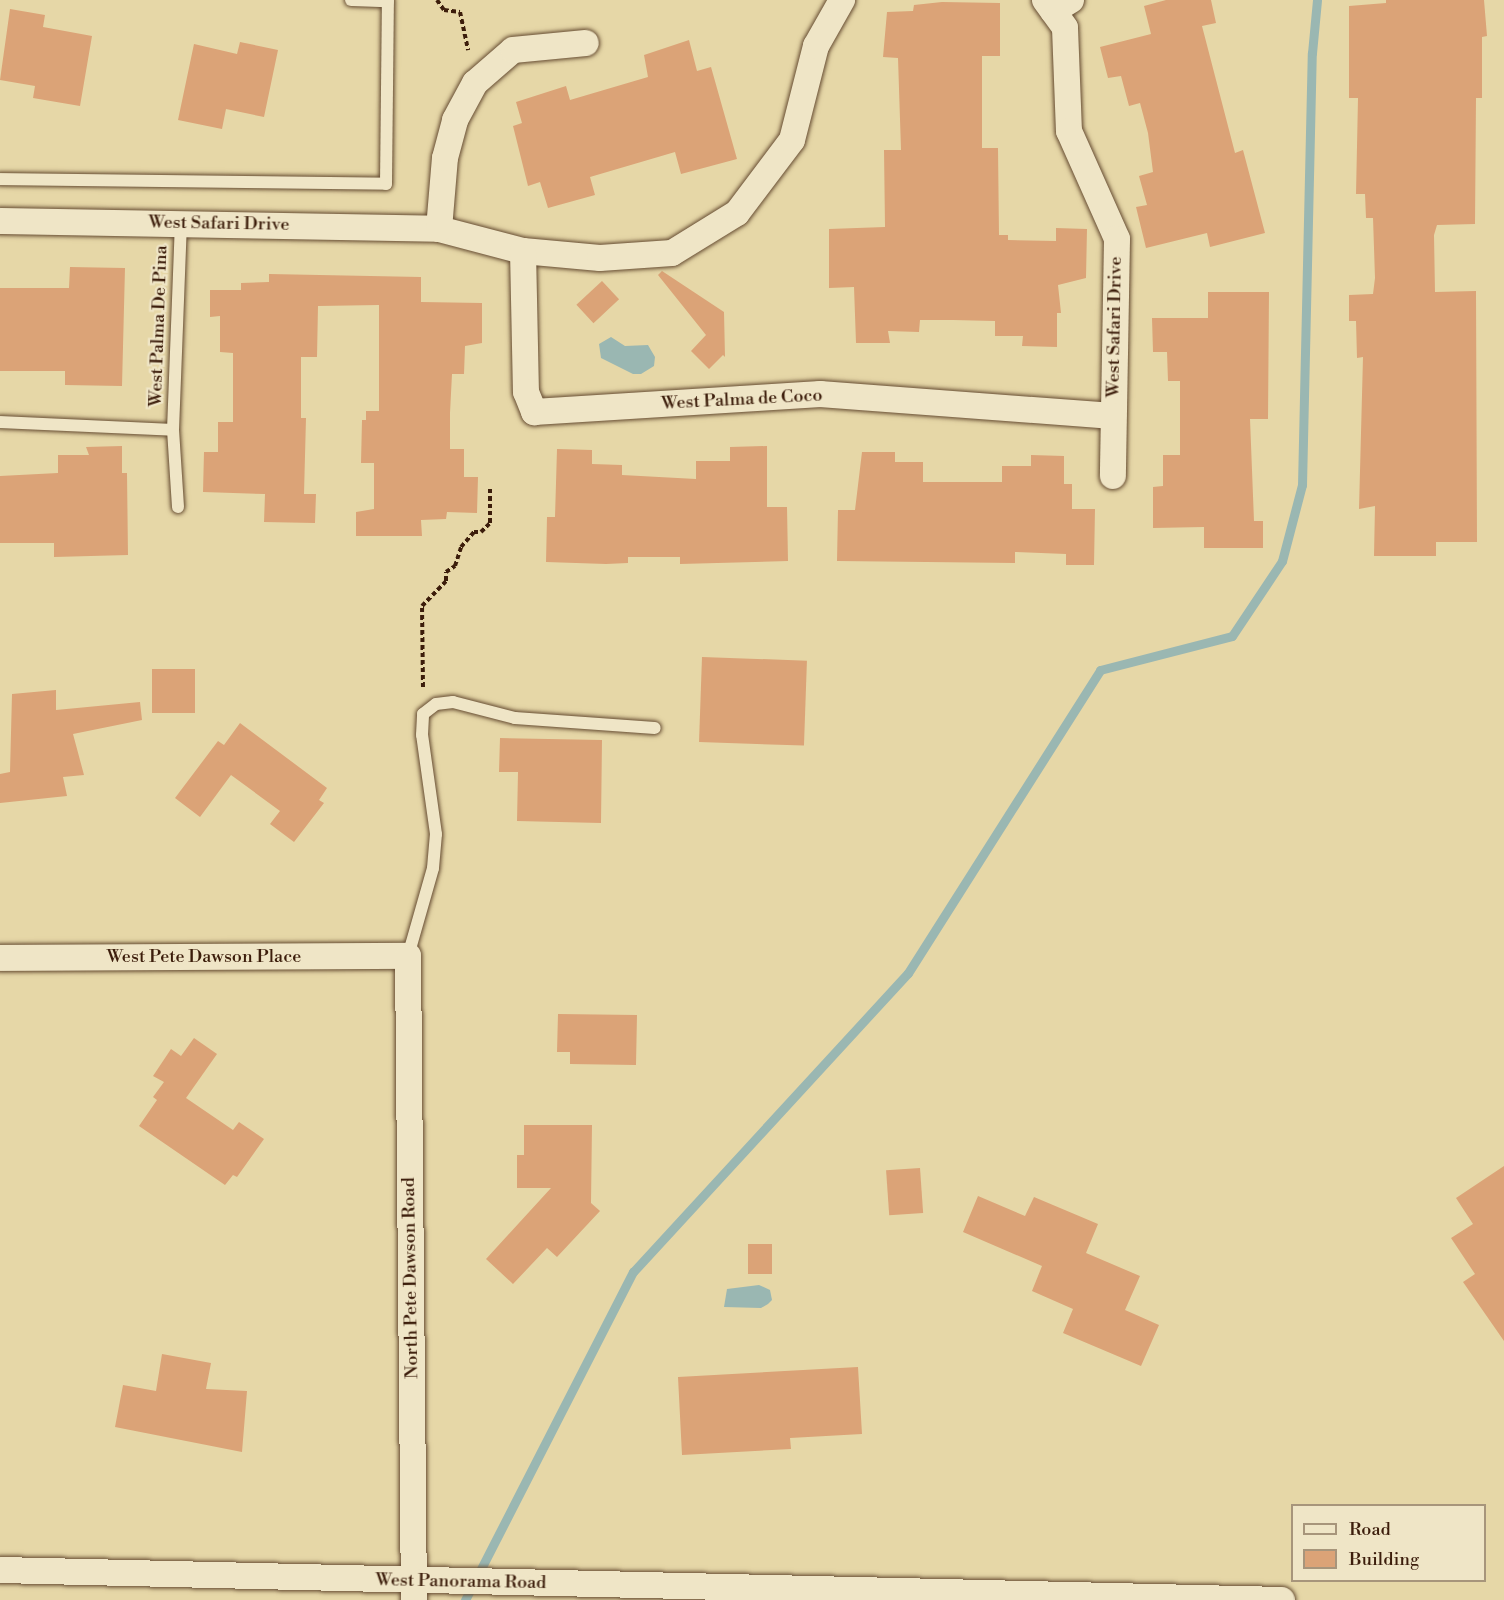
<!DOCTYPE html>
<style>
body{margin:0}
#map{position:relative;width:1504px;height:1600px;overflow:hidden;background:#e6d7a7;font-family:"Libre Bodoni",serif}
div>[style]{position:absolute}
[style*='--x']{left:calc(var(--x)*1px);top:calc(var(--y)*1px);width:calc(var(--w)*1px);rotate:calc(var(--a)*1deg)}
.water>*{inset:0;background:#9ab7b2}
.stream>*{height:9px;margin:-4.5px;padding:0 4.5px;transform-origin:4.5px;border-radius:4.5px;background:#9ab7b2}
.building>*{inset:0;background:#dba377;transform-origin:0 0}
.path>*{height:4px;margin-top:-2px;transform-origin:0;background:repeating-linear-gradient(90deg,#3c1d0b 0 4.5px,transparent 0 7.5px)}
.roads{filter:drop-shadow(0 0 2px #664c32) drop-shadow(0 0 2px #664c32)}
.service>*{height:12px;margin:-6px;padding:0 6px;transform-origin:6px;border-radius:6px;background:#efe5c6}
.minor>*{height:26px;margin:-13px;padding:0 13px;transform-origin:13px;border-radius:13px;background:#efe5c6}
span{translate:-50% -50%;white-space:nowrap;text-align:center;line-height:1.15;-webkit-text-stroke:4.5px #efe5c6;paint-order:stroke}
.street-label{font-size:18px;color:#3c1d0b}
.legend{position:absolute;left:1291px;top:1504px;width:195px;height:78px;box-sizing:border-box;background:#efe5c6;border:2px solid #a7957b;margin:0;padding:8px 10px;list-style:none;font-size:18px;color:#3c1d0b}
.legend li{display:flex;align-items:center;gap:12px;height:30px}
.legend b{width:30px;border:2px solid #a7957b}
</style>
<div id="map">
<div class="water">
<div style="clip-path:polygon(611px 337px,625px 346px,648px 345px,655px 357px,654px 366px,641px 374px,633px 374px,601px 358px,599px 344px)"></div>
<div style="clip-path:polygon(759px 1285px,770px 1290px,772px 1300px,768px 1304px,761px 1308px,724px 1307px,727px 1289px)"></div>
</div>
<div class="stream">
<div style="--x:465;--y:1600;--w:369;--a:-62.9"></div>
<div style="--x:633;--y:1272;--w:406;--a:-47.4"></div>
<div style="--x:908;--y:973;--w:359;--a:-57.6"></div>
<div style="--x:1100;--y:670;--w:136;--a:-14.4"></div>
<div style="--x:1232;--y:636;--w:90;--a:-56.3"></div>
<div style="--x:1282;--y:561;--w:79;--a:-75.3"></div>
<div style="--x:1302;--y:485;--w:432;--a:-88.7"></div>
<div style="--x:1312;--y:53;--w:53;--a:-84.6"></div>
</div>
<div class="building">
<div style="clip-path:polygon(1166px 0,1211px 0,1216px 23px,1202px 26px,1235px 153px,1243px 150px,1265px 233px,1210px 247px,1207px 233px,1146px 248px,1136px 207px,1147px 205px,1139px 176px,1153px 172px,1148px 133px,1140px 103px,1129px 106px,1121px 76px,1108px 78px,1100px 47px,1151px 34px,1144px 6px)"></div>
<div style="clip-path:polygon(1386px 0,1484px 0,1487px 36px,1482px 37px,1482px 98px,1476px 98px,1475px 224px,1437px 225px,1434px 235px,1435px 292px,1476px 291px,1477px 542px,1436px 542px,1436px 556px,1374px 556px,1375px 506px,1359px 509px,1363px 357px,1357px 358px,1356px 321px,1349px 321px,1349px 295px,1373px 294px,1375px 278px,1373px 218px,1366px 218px,1365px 194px,1356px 194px,1358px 98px,1349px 98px,1349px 6px,1386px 3px)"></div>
<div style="clip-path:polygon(942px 2px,1000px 3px,1000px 56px,982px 56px,982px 148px,998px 148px,999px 235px,1008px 235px,1008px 240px,1056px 241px,1056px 228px,1087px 229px,1086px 278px,1058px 285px,1061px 313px,1057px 313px,1057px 347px,1022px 346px,1023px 336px,995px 336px,995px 321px,953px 320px,920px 320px,919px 332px,888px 331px,890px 343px,856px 343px,854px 287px,829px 288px,829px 229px,885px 227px,884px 150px,901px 150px,898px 58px,883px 57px,887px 12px,913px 11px,914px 5px)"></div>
<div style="clip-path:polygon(10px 9px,45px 15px,43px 27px,92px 36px,80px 106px,33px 98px,35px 86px,0 80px)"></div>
<div style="clip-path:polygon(689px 40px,697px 71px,711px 67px,737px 159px,681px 174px,675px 152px,590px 177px,595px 195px,548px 208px,540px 182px,528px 186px,513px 126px,522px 123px,516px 102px,566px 86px,570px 100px,648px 77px,644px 55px)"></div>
<div style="clip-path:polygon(240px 42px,278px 50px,264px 117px,226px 109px,222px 129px,178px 120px,194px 44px,237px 54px)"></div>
<div style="clip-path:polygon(70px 267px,125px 268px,122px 386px,65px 385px,65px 371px,0 371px,0 288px,69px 288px)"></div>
<div style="clip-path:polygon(662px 271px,724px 312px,725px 357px,723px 355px,709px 369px,691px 351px,706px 335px,658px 275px)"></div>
<div style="clip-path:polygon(269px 274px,421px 277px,421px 302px,482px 303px,482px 343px,465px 346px,464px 374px,452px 374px,450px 413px,450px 449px,464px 449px,464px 477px,478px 477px,477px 513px,447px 512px,446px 519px,421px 520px,422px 536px,356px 536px,356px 512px,374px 509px,374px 463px,361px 463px,362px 420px,366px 420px,366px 411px,379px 411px,379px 305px,318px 306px,317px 357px,301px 357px,301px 418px,306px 418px,304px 494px,316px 494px,315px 523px,264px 522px,265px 494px,203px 492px,204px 452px,218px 452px,218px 422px,233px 422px,233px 353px,220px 352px,220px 316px,210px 317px,210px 290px,241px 290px,241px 283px,269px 282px)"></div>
<div style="left:602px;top:281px;width:25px;height:35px;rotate:47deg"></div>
<div style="clip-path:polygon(1208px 292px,1269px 292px,1268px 419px,1250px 419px,1254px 521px,1263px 521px,1263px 548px,1204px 548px,1204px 527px,1153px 528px,1153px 487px,1163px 486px,1163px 455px,1180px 455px,1180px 381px,1168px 381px,1167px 352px,1153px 352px,1152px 318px,1208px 318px)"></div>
<div style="clip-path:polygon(122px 446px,122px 473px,127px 473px,128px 555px,54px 557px,54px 543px,0 543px,0 476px,58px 473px,58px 455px,89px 455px,86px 447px)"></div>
<div style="clip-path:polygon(767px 446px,767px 507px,787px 507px,788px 561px,680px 564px,680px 557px,628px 557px,628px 563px,606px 564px,546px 562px,547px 517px,555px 517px,557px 449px,592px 450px,592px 464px,622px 465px,622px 475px,696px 479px,696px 461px,730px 461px,730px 447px)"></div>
<div style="clip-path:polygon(862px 452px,895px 452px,895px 462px,923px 462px,923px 482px,1002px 482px,1002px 466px,1031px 466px,1031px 455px,1064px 456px,1064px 484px,1072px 484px,1072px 509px,1095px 509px,1094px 565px,1066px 565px,1066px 554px,1015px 552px,1015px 563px,837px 561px,838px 510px,855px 510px)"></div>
<div style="left:702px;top:657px;width:105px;height:85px;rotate:2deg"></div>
<div style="left:152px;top:669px;width:43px;height:44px"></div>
<div style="clip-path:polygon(56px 690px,56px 710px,140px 702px,142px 720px,73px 734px,84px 775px,63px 777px,67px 796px,0 803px,0 774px,10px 772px,12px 694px)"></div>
<div style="clip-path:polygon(240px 723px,327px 788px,319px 800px,324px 803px,294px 842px,270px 824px,280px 811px,231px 775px,200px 817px,175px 798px,218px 741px,224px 745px)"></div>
<div style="clip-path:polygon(500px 738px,602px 740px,601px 823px,517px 821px,518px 772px,499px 772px)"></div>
<div style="clip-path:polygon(558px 1014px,637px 1015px,636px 1065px,570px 1064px,570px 1052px,557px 1052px)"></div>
<div style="clip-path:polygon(194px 1038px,217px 1054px,186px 1098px,233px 1130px,239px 1122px,264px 1139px,237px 1177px,233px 1175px,225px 1185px,139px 1126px,157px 1100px,153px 1097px,164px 1082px,153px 1076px,171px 1049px,181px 1056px)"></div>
<div style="clip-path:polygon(524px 1125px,592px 1125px,591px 1203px,600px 1211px,557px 1257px,547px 1248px,513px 1284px,486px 1259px,551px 1188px,517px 1188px,517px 1155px,524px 1155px)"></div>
<div style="clip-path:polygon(1504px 1166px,1504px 1341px,1463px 1282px,1475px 1274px,1451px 1238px,1473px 1224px,1456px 1198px)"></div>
<div style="left:920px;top:1168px;width:45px;height:34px;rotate:86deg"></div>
<div style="clip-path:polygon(978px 1196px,1025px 1216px,1034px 1197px,1098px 1224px,1086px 1253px,1140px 1276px,1125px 1310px,1159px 1325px,1141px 1366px,1063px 1333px,1073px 1309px,1032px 1291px,1042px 1266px,963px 1232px)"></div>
<div style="left:748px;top:1244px;width:24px;height:30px"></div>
<div style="clip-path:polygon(162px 1354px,211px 1363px,206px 1389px,247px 1391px,242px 1452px,115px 1427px,123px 1385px,156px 1391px)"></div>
<div style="clip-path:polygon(858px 1367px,862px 1434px,790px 1438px,791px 1449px,682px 1455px,678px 1377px)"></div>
</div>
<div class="path">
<div style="--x:437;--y:0;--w:12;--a:55"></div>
<div style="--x:444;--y:10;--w:16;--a:7"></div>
<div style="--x:460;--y:12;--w:39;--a:78"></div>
<div style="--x:423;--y:687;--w:81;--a:-90.7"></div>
<div style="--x:422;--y:606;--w:35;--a:-46"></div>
<div style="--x:446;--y:581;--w:9;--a:-90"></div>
<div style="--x:446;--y:572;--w:11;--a:-34"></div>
<div style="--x:455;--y:566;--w:20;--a:-72"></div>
<div style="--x:461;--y:547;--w:20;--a:-49"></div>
<div style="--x:474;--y:532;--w:7;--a:0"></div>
<div style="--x:481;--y:532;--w:13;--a:-45"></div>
<div style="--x:490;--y:523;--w:35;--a:-90"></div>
</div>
<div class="roads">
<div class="service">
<div style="--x:351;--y:0;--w:37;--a:2"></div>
<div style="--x:0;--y:179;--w:386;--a:0.7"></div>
<div style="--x:386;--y:184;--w:184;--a:-89.4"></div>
<div style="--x:0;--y:422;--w:173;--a:2.6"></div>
<div style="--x:178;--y:507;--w:77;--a:-93.7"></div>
<div style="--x:173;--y:430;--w:207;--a:-87.8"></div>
<div style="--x:408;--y:956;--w:91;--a:-74.1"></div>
<div style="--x:433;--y:868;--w:34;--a:-85"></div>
<div style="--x:436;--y:834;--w:100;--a:-98"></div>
<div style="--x:422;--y:735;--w:21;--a:-87"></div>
<div style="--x:423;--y:714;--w:16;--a:-38"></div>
<div style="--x:436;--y:704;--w:17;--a:-7"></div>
<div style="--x:453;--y:702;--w:64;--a:14.5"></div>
<div style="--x:515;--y:718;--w:140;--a:4.1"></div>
</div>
<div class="minor">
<div style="--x:1045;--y:0;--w:34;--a:54"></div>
<div style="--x:1065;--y:28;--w:103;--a:87.8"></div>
<div style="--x:1069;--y:131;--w:118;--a:66"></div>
<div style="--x:1117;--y:239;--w:237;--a:91"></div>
<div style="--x:1053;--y:11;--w:21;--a:-31"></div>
<div style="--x:0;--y:221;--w:439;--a:1"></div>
<div style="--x:439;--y:229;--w:87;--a:14.7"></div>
<div style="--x:523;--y:251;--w:77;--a:5.2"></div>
<div style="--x:600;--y:258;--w:72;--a:-4"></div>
<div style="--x:672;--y:253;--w:76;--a:-31.6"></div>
<div style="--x:737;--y:213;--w:91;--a:-53"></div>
<div style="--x:792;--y:140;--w:97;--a:-75.7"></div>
<div style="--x:816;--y:46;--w:53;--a:-60.5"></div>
<div style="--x:439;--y:229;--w:71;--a:-85.2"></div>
<div style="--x:445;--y:158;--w:39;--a:-75"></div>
<div style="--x:455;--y:120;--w:42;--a:-61.6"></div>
<div style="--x:475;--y:83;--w:50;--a:-41"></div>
<div style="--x:513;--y:50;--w:73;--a:-5.5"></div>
<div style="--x:523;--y:251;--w:141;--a:88.8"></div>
<div style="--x:526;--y:392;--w:22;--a:68"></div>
<div style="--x:534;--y:412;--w:287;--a:-3.6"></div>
<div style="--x:820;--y:394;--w:294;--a:4.3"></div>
<div style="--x:0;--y:958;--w:408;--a:-0.3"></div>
<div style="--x:408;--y:956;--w:644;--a:89.47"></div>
<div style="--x:0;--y:1570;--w:1282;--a:1.34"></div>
</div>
</div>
<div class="street-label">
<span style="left:219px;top:224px;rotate:1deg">West Safari Drive</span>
<span style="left:159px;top:326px;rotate:-88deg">West Palma De Pina</span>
<span style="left:1115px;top:327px;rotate:-89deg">West Safari Drive</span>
<span style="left:742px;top:400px;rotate:-3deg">West Palma de Coco</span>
<span style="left:204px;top:957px">West Pete Dawson Place</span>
<span style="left:411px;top:1278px;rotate:-91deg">North Pete Dawson Road</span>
<span style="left:461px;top:1582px;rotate:1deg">West Panorama Road</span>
</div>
<ul class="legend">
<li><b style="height:8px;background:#efe5c6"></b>Road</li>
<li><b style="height:16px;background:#dba377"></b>Building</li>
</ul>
</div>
